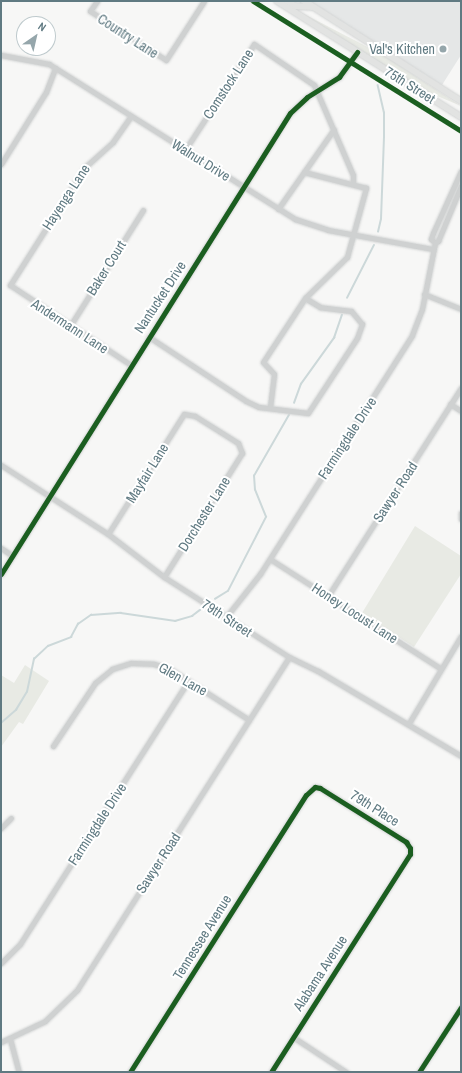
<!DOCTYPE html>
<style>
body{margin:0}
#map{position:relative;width:462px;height:1073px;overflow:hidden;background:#f7f7f6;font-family:"Archivo Narrow",sans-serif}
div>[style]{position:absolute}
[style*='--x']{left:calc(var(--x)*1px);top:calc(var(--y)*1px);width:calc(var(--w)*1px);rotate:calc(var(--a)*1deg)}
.built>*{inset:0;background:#e5e7e7}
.green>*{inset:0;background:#e8eae4}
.stream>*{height:1.5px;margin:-0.75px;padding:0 0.75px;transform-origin:0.75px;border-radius:0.75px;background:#ccd8d9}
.roads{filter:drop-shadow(0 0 1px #d2d4d4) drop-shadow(0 0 1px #d2d4d4)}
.minor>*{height:5px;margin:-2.5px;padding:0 2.5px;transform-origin:2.5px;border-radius:2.5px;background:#cfd1d1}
.major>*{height:6px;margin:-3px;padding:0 3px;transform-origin:3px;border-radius:3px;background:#e2e3e2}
.cycleway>*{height:5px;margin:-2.5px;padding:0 2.5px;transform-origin:2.5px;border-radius:2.5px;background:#1b5e20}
.dots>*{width:11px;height:11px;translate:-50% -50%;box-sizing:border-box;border:2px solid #fff;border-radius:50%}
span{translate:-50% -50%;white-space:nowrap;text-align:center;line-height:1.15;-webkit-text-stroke:4px #fff;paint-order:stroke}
.street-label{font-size:14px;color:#607a82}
.poi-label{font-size:14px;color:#607a82}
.right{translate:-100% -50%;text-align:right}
.frame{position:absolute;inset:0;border:2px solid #607a82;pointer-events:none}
.north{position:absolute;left:16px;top:16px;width:40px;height:40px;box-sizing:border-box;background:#fff;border:1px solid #bfcacd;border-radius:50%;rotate:34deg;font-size:11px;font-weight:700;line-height:16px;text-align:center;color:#607a82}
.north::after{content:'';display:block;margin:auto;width:14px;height:18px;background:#95a6ab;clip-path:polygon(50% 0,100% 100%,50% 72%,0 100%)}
</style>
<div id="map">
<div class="built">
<div style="clip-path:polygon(310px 1px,461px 1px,461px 55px,442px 85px)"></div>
</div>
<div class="green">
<div style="clip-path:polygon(302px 13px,383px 55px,461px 106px,423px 90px)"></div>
<div style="clip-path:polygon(415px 526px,461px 556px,461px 574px,414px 647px,362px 613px)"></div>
<div style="clip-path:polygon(25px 665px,49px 681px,23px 724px,19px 722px,1px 747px,1px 675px,14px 683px)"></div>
</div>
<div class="stream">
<div style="--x:378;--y:232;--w:13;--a:-77"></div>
<div style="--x:381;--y:219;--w:82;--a:-87.9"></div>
<div style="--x:384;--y:137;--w:24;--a:-90"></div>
<div style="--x:384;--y:113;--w:28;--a:-103"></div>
<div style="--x:347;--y:298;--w:59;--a:-63"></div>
<div style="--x:294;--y:403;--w:20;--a:-70"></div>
<div style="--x:301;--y:384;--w:57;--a:-54.3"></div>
<div style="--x:334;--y:338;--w:24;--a:-71"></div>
<div style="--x:215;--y:599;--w:15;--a:-32"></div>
<div style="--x:228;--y:591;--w:83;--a:-62.8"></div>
<div style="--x:266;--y:517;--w:29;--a:-112"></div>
<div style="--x:255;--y:490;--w:14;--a:-94"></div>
<div style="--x:254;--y:476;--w:70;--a:-60.2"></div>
<div style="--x:1;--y:723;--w:20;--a:-41"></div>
<div style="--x:16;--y:710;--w:21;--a:-59"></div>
<div style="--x:27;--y:692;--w:34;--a:-78"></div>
<div style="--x:34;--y:659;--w:19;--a:-43"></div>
<div style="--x:48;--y:646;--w:25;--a:-21"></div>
<div style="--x:71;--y:637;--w:15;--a:-62"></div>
<div style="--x:78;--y:624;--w:16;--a:-35"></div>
<div style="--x:91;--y:615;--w:30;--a:-4"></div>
<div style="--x:121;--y:613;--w:55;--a:8.4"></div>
<div style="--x:175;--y:621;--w:18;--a:-16"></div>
<div style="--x:192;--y:616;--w:10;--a:-37"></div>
</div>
<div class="roads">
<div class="minor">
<div style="--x:97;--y:1;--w:12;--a:125"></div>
<div style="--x:90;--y:11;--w:90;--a:32.8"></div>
<div style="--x:166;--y:60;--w:70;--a:-57.2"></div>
<div style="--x:1;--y:55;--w:49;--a:10.6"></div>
<div style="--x:49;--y:64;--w:291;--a:32.2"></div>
<div style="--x:295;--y:219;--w:35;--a:18"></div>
<div style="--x:328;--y:230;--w:107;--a:10.3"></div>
<div style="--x:131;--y:116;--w:32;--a:125"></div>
<div style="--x:113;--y:142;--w:38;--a:138"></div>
<div style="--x:85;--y:167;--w:140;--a:122.4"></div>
<div style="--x:10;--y:285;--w:145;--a:33.5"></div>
<div style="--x:185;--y:150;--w:126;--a:-56.9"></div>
<div style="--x:254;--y:44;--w:73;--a:34.3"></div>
<div style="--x:314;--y:85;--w:98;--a:66.6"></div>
<div style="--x:353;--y:175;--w:9;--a:90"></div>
<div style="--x:1;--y:164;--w:85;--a:-58"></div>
<div style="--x:46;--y:92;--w:26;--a:-69"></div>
<div style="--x:278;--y:209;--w:45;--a:-54.9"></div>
<div style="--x:435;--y:243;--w:6;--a:-135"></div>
<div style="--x:431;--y:239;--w:6;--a:-72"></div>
<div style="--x:433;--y:233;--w:68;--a:-65.7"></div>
<div style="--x:424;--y:294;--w:40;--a:22"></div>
<div style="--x:70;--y:326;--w:137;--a:-57.8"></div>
<div style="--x:149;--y:337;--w:116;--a:33.4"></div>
<div style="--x:246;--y:401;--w:14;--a:25"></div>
<div style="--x:259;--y:407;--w:49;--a:7"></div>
<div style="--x:308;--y:413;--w:90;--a:-56.8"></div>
<div style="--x:357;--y:338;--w:15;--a:-70"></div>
<div style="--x:362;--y:324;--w:17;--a:-130"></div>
<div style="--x:351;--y:311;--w:31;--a:-173"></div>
<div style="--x:320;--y:307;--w:17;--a:-149"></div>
<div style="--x:305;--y:298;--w:59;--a:-44.3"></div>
<div style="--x:347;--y:257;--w:72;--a:-74.6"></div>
<div style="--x:366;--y:188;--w:64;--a:-165.5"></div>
<div style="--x:304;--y:172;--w:52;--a:-55.1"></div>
<div style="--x:450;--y:404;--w:13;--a:32"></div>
<div style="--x:270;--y:407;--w:33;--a:-83"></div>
<div style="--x:274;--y:374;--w:16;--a:-133"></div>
<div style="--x:263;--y:362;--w:77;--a:-56.7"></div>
<div style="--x:1;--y:465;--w:127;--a:32.8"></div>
<div style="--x:108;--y:534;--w:71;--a:37.5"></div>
<div style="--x:164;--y:577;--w:148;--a:32.6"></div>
<div style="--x:289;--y:657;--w:32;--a:26"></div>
<div style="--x:318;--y:671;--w:166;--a:30.7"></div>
<div style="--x:461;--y:513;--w:6;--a:90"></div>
<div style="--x:108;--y:534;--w:142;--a:-57.7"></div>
<div style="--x:184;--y:414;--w:11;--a:10"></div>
<div style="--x:195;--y:416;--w:51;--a:32.1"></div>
<div style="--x:238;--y:443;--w:11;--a:68"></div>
<div style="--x:242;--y:453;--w:146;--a:122.2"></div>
<div style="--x:1;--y:548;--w:14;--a:34"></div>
<div style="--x:270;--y:559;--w:202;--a:32.7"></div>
<div style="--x:1;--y:574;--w:544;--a:-57.92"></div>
<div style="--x:290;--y:113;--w:23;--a:-43"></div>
<div style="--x:307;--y:97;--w:38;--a:-32"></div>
<div style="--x:339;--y:77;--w:31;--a:-54"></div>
<div style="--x:328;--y:596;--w:247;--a:-57.4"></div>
<div style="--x:226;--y:617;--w:55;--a:-51.7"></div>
<div style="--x:260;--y:574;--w:283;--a:-57.5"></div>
<div style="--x:412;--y:335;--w:28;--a:-69"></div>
<div style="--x:422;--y:309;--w:67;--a:-78.9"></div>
<div style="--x:435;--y:243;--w:4;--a:-34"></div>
<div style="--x:438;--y:241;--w:60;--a:-67.3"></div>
<div style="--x:409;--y:723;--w:101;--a:-59.1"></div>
<div style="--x:53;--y:746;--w:76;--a:-56.3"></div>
<div style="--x:95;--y:683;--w:22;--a:-39"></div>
<div style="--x:112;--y:669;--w:20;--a:-18"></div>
<div style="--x:131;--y:663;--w:23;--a:2"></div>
<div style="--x:154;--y:664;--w:17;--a:17"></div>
<div style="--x:170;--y:669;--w:94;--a:32.8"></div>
<div style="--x:1;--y:828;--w:14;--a:-45"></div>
<div style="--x:1;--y:963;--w:27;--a:-45"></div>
<div style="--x:20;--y:944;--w:312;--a:-57.4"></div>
<div style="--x:293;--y:1037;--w:64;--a:33.4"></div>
<div style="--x:10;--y:1039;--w:34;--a:75"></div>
<div style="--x:1;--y:1042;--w:49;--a:-25.5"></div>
<div style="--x:45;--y:1021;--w:45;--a:-44.1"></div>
<div style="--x:77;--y:990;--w:395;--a:-57.5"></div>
<div style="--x:130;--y:1072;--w:328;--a:-57.6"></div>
<div style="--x:306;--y:795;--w:12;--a:-42"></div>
<div style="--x:315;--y:787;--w:5;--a:11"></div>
<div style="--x:320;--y:788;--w:102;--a:32.1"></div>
<div style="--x:406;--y:842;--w:7;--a:56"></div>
<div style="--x:410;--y:848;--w:6;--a:90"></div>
<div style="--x:410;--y:854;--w:259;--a:122.5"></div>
<div style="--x:419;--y:1072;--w:77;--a:-57.1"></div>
</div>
<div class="major">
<div style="--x:277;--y:1;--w:218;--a:32.2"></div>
<div style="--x:287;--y:1;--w:9;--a:32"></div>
<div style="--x:295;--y:6;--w:17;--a:3"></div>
<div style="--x:304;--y:1;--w:186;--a:32.5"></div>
</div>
</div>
<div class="cycleway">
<div style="--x:253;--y:1;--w:245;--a:32"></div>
<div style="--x:1;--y:574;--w:544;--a:-57.92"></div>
<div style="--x:290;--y:113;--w:23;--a:-43"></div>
<div style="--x:307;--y:97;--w:38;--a:-32"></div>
<div style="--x:339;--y:77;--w:31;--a:-54"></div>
<div style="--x:130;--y:1072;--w:328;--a:-57.6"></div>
<div style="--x:306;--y:795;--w:12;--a:-42"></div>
<div style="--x:315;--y:787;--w:5;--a:11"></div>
<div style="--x:320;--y:788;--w:102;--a:32.1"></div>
<div style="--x:406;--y:842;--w:7;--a:56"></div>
<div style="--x:410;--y:848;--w:6;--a:90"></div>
<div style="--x:410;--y:854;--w:259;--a:122.5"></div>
<div style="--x:419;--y:1072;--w:77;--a:-57.1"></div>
</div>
<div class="dots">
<div style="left:443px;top:49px;background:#95a6ab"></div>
</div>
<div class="street-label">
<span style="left:128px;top:36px;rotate:33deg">Country Lane</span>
<span style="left:228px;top:84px;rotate:-57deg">Comstock Lane</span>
<span style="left:410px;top:85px;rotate:32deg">75th Street</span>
<span style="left:201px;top:160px;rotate:32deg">Walnut Drive</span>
<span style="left:66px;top:197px;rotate:-57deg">Hayenga Lane</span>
<span style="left:106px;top:268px;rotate:-58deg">Baker Court</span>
<span style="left:160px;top:297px;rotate:-57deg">Nantucket Drive</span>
<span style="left:70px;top:326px;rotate:33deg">Andermann Lane</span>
<span style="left:347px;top:438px;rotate:-57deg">Farmingdale Drive</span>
<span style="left:147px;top:473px;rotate:-58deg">Mayfair Lane</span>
<span style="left:395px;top:492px;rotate:-57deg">Sawyer Road</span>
<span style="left:204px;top:514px;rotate:-58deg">Dorchester Lane</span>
<span style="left:355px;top:613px;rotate:33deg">Honey Locust Lane</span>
<span style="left:227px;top:618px;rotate:33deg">79th Street</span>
<span style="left:183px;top:679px;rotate:29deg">Glen Lane</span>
<span style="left:375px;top:808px;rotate:32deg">79th Place</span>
<span style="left:97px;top:824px;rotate:-57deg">Farmingdale Drive</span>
<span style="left:158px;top:863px;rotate:-57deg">Sawyer Road</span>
<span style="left:202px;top:937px;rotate:-58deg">Tennessee Avenue</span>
<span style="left:320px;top:973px;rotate:-57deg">Alabama Avenue</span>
</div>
<div class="poi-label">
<span class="right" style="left:435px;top:49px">Val's Kitchen</span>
</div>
<div class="frame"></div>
<div class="north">N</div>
</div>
